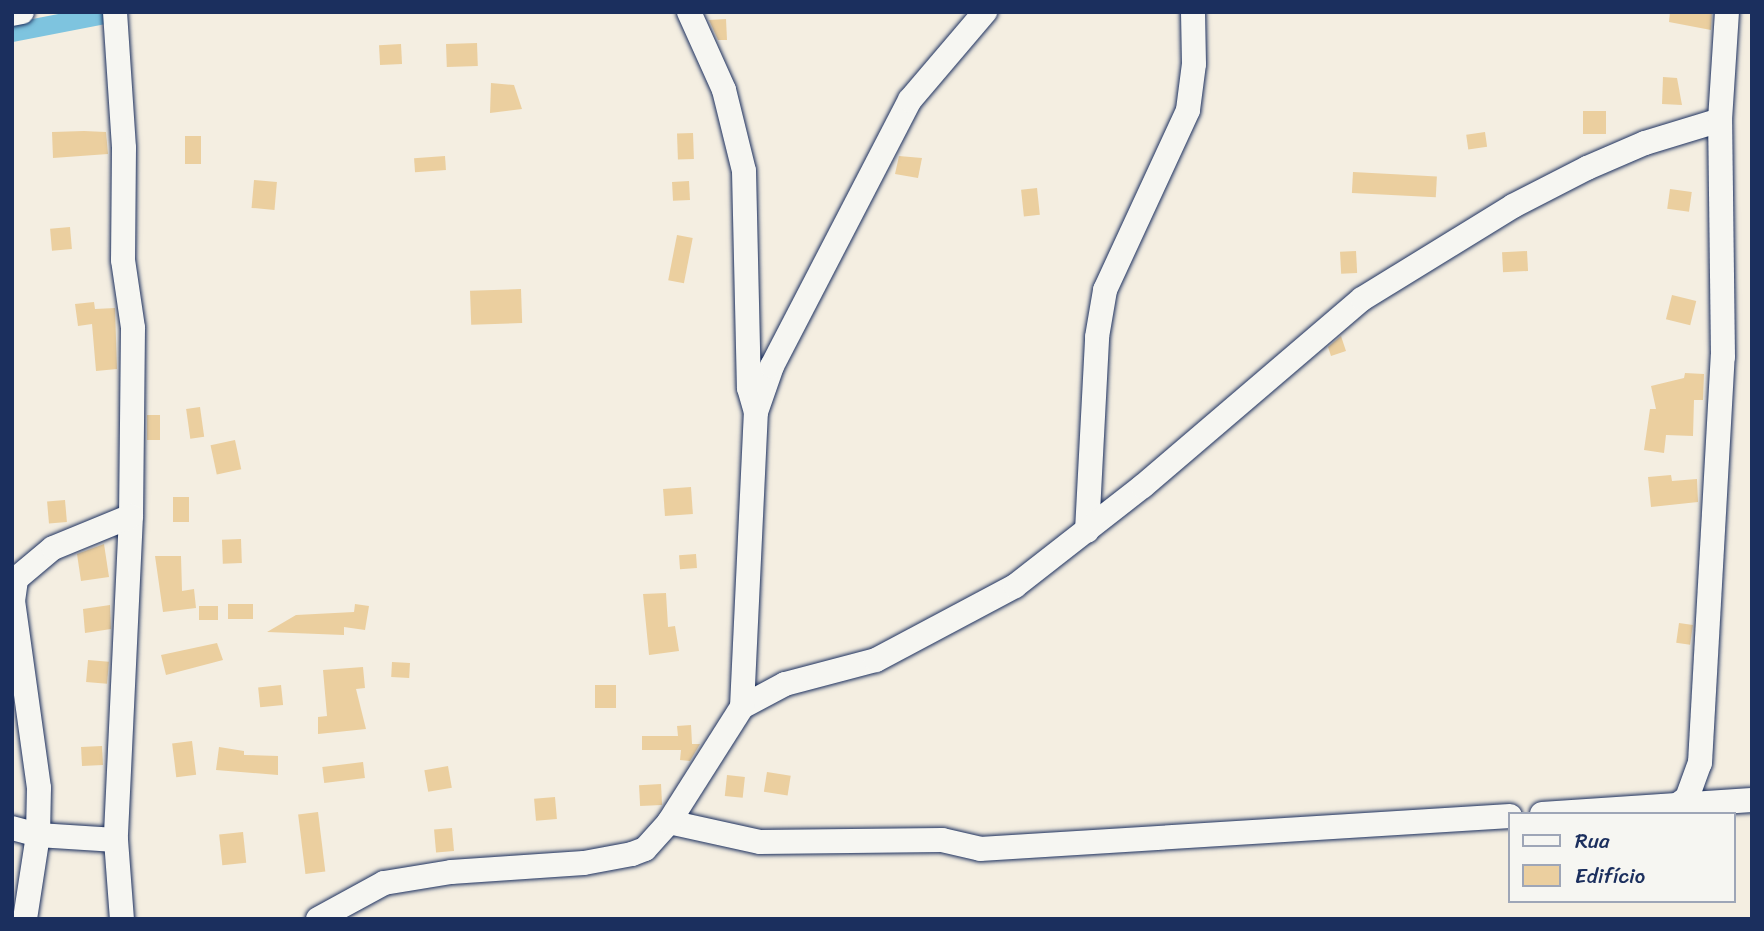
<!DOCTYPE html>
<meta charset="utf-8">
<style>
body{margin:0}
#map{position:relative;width:1764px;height:931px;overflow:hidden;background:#f4eee1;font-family:Sriracha,sans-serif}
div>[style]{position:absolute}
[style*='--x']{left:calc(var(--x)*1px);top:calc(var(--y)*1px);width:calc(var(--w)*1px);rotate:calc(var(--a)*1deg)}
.canal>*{height:19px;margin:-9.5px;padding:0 9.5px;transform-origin:9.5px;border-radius:9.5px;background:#7ec4df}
.building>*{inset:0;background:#ebcf9f;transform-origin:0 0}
.roads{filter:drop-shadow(0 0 2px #1b2f5e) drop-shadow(0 0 2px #1b2f5e)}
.minor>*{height:24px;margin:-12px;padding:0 12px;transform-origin:12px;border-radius:12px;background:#f6f6f2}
span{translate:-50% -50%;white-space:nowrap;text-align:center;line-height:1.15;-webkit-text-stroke:7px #f6f6f2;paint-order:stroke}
.frame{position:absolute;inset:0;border:14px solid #1b2f5e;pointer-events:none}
.legend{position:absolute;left:1508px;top:812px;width:228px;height:91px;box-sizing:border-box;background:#f6f6f2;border:2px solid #9ea6b7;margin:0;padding:9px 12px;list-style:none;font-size:21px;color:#1b2f5e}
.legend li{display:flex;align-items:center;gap:14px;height:35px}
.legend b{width:35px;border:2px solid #9ea6b7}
</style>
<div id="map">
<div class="canal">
<div style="--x:12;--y:32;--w:105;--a:-11"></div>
</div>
<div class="building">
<div style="clip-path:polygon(1670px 12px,1712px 12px,1711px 30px,1669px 22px)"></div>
<div style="clip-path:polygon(726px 19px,727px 40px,718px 40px,709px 20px)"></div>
<div style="left:477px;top:43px;width:23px;height:31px;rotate:88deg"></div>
<div style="left:401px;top:44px;width:20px;height:22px;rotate:87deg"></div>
<div style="clip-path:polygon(1663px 77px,1677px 78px,1682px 105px,1662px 104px)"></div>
<div style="clip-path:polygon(491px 83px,514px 85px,522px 109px,490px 113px)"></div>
<div style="left:1606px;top:111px;width:23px;height:23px;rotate:90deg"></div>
<div style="clip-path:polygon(84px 131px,106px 132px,108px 154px,53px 158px,52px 132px)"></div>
<div style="left:1485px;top:132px;width:15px;height:19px;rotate:82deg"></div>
<div style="left:693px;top:133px;width:26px;height:16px;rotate:88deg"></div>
<div style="left:185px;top:136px;width:16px;height:28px"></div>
<div style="left:445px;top:156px;width:14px;height:31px;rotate:86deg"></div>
<div style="clip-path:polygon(899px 156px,922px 158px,918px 178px,895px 174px)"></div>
<div style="left:1353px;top:172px;width:84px;height:21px;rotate:3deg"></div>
<div style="left:254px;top:180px;width:23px;height:28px;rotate:5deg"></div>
<div style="left:689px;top:181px;width:19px;height:17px;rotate:87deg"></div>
<div style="left:1037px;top:188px;width:27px;height:16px;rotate:84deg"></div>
<div style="left:1670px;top:189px;width:22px;height:20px;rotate:8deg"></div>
<div style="left:70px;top:227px;width:22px;height:20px;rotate:85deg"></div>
<div style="left:677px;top:235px;width:16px;height:46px;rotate:11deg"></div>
<div style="left:1356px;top:251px;width:22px;height:16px;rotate:87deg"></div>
<div style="left:1527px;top:251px;width:20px;height:25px;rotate:87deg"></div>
<div style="left:521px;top:289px;width:34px;height:51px;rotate:88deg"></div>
<div style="left:1672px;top:295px;width:25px;height:25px;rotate:14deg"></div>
<div style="clip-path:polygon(94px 302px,95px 309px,115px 308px,117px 369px,96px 371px,92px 324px,78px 326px,75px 304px)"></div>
<div style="clip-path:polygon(1341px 336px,1346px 351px,1331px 356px,1328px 347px)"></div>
<div style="clip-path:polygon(1685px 373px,1704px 374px,1703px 400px,1694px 400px,1693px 436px,1666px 435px,1664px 453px,1644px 450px,1650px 409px,1656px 409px,1651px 386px,1684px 378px)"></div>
<div style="left:200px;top:407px;width:30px;height:14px;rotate:82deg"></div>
<div style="left:147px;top:415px;width:13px;height:25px"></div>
<div style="left:235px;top:440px;width:30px;height:25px;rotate:78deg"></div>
<div style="clip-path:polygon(1671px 475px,1672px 481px,1697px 479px,1698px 502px,1651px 507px,1648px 477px)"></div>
<div style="left:691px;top:487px;width:27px;height:28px;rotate:86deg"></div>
<div style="left:173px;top:497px;width:16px;height:25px"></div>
<div style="left:65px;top:500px;width:22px;height:18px;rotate:85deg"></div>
<div style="left:241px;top:539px;width:24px;height:19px;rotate:88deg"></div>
<div style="clip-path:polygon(104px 544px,109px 577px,81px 581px,77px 554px)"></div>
<div style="left:696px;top:554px;width:14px;height:17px;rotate:86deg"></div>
<div style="clip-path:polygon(155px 556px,181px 556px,182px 591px,194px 589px,196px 608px,163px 612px)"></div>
<div style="clip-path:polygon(666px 593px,668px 627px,675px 626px,679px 651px,649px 655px,643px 594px)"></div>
<div style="left:228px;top:604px;width:25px;height:15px"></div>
<div style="clip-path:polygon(355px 604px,369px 606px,365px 630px,344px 627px,344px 635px,267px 632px,296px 615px,354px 612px)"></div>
<div style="clip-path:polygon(110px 605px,111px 629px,85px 633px,83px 609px)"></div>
<div style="left:199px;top:606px;width:19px;height:14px"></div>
<div style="left:1679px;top:623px;width:14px;height:20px;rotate:8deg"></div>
<div style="clip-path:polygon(217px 643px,223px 660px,166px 675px,161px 655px)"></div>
<div style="left:88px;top:660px;width:21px;height:22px;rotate:5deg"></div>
<div style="left:392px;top:662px;width:18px;height:15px;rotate:3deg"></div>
<div style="clip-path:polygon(363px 667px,365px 688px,356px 689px,366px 729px,318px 734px,318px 717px,327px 716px,323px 670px)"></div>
<div style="left:281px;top:685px;width:20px;height:23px;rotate:84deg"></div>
<div style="left:595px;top:685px;width:21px;height:23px"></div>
<div style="clip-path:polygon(691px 725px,692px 744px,700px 744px,690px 761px,680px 760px,681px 750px,642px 750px,642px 736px,678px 736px,677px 726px)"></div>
<div style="left:192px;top:741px;width:34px;height:20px;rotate:83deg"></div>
<div style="left:102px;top:746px;width:19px;height:21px;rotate:87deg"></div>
<div style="clip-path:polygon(219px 747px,244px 751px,244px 755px,278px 756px,278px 775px,216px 770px)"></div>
<div style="left:363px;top:762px;width:16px;height:41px;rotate:83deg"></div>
<div style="left:448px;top:766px;width:22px;height:24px;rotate:80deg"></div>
<div style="left:767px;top:772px;width:24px;height:20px;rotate:9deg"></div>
<div style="left:727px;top:775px;width:18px;height:21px;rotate:6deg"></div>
<div style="left:661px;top:784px;width:21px;height:22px;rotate:87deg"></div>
<div style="left:555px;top:797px;width:22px;height:21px;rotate:85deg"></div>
<div style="left:318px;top:812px;width:60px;height:20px;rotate:83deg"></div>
<div style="left:452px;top:828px;width:23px;height:18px;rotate:85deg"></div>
<div style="left:243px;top:832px;width:31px;height:24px;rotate:84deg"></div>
</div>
<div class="roads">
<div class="minor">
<div style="--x:115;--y:12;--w:136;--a:86.2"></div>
<div style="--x:124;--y:148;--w:112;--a:90.5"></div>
<div style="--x:123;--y:260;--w:69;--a:81.6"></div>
<div style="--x:133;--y:328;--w:188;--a:90.6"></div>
<div style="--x:131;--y:516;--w:324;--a:92.7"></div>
<div style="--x:116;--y:840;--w:79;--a:85.7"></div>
<div style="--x:689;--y:12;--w:85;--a:65.8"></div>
<div style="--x:724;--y:90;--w:83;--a:76.1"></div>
<div style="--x:744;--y:171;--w:217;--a:88.7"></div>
<div style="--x:749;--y:388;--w:25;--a:74"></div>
<div style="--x:12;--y:14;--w:10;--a:-11"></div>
<div style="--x:1087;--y:531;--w:194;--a:-87"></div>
<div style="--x:1097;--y:337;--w:48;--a:-80.3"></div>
<div style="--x:1105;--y:290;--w:198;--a:-65.2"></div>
<div style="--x:1188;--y:110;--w:46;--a:-82.6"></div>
<div style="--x:1194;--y:64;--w:52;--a:-91.1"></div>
<div style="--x:742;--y:707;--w:49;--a:-28.1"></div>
<div style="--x:785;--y:684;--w:94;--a:-14.8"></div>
<div style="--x:876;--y:660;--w:157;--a:-28"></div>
<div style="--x:1015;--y:586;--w:162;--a:-38"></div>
<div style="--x:1143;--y:486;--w:288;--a:-40.5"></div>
<div style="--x:1362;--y:299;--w:177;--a:-31.6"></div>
<div style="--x:1513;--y:206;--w:83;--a:-27.2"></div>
<div style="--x:1587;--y:168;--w:63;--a:-23.3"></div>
<div style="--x:1645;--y:143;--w:78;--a:-17"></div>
<div style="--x:1676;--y:806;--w:14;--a:-36"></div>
<div style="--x:1687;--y:798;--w:37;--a:-70"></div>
<div style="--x:1700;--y:763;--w:407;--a:-86.8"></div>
<div style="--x:1723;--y:357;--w:237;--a:-90.7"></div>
<div style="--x:1720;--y:120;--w:108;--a:-86.3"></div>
<div style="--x:1542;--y:814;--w:210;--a:-3.8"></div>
<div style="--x:669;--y:822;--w:93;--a:12.4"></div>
<div style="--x:760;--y:842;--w:182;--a:-0.6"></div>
<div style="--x:942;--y:840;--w:39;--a:13"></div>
<div style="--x:980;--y:849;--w:531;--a:-3.56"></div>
<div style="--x:12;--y:828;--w:27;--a:15"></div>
<div style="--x:38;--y:835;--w:78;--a:3.7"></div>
<div style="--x:25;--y:919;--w:85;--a:-81.2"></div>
<div style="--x:38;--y:835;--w:47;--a:-88.8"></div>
<div style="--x:39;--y:788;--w:189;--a:-97.9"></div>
<div style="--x:13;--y:601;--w:22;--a:-82"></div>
<div style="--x:16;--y:579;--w:48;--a:-40"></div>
<div style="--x:53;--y:548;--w:84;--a:-22.3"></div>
<div style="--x:318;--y:919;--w:75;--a:-28.6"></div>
<div style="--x:384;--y:883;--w:68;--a:-9.3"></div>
<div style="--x:451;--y:872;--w:133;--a:-3.9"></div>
<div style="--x:584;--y:863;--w:49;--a:-10.6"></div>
<div style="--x:632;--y:854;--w:14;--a:-21"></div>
<div style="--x:645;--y:849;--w:36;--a:-48"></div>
<div style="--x:669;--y:822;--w:136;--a:-57.6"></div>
<div style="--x:742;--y:707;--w:295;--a:-87.3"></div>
<div style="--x:756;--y:412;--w:49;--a:-70.8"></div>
<div style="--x:772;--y:366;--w:300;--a:-62.6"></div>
<div style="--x:910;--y:100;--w:116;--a:-49.6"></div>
</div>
</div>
<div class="frame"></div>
<ul class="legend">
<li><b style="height:9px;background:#f6f6f2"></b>Rua</li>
<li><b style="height:19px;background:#ebcf9f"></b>Edifício</li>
</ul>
</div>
